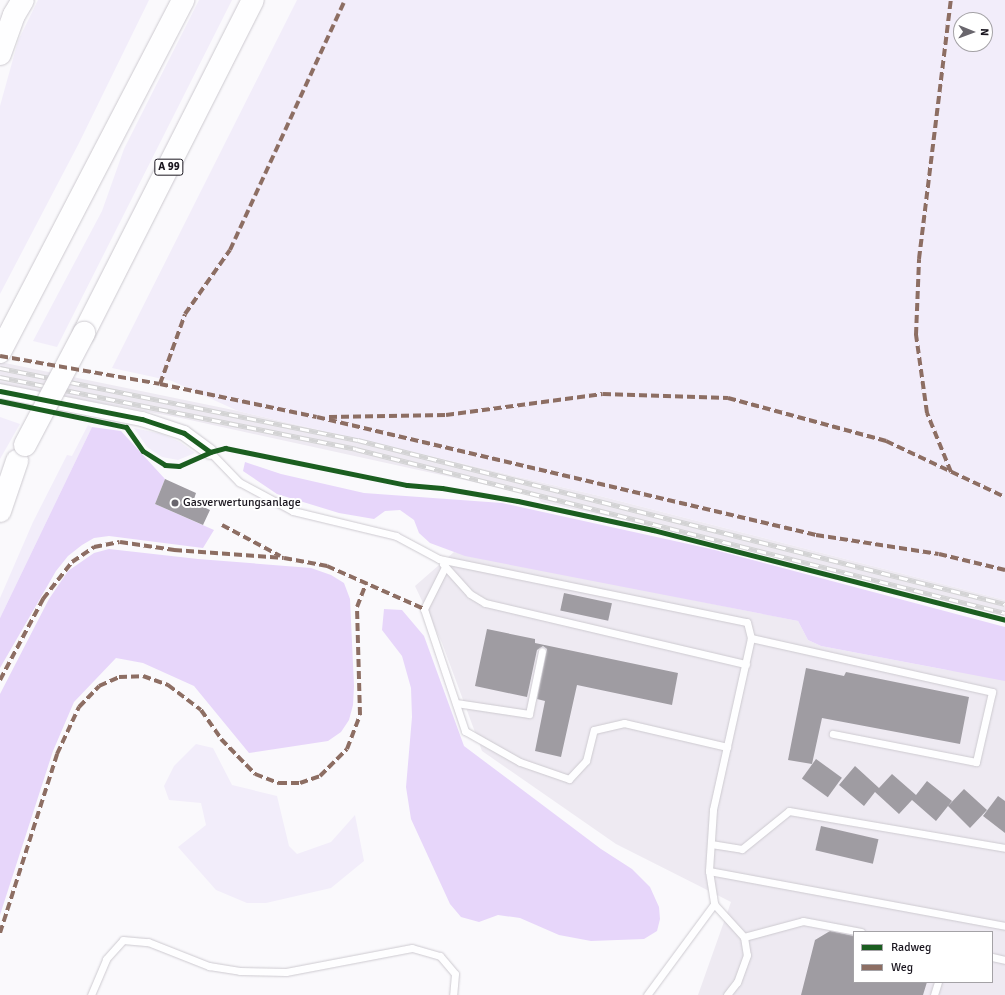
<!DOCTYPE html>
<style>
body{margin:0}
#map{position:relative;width:1005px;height:995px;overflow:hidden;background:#faf9fc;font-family:Signika,sans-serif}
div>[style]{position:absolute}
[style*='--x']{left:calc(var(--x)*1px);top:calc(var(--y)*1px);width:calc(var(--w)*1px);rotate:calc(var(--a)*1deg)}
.built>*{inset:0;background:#eeeaf2}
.green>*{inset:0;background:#f2edfa}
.forest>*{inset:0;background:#e7d6fa}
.building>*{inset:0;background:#9f9ca2;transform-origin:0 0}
.roads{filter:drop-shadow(0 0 1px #cdcad0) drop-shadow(0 0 1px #cdcad0)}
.service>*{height:7px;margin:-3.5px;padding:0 3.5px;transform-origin:3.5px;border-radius:3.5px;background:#fefeff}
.minor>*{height:14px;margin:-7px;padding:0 7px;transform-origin:7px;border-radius:7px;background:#fefeff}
.motorway>*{height:22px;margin:-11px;padding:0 11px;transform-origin:11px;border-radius:11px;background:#fefeff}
.rail>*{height:4.5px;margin-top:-2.25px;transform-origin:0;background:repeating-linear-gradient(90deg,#fff 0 9px,#d3d3d4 0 18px);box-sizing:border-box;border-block:1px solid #d3d3d4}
.bridges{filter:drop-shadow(0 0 1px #cdcad0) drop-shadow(0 0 1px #cdcad0)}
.motorway-bridge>*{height:22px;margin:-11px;padding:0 11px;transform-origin:11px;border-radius:11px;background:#fefeff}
.quiet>*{height:4px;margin-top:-2px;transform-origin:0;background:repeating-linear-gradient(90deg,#8d6e63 0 8px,transparent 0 12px)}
.cycleway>*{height:5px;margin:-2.5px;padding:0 2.5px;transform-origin:2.5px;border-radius:2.5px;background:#1b5e20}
.dots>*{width:11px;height:11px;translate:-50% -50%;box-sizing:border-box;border:2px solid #fff;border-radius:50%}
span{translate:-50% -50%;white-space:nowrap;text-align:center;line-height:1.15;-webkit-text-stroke:4px #fff;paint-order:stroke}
.shield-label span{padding:1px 3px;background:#fff;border:1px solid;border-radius:3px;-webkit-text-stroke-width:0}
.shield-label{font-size:11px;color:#1b1720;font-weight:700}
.poi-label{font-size:12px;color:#1b1720}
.left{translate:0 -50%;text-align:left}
.legend{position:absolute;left:853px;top:931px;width:140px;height:52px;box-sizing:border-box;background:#fff;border:1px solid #a4a2a6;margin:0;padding:5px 7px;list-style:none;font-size:12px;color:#1b1720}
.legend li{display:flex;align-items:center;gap:8px;height:20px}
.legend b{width:20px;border:1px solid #a4a2a6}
.north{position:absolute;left:953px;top:12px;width:40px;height:40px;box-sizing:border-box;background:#fff;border:1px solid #a4a2a6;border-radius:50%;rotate:91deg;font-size:11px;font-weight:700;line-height:16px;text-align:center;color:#1b1720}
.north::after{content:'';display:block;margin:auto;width:14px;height:18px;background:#69666d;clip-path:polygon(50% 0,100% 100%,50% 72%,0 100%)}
</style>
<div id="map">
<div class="built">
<div style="clip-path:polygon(0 362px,238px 411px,600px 496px,1005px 600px,1005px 616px,643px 524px,541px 502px,537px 496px,181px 418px,0 384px)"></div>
<div style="clip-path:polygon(evenodd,454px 552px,798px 621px,808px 640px,821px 646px,947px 670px,1005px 674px,1005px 995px,698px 995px,731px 902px,616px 844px,482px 751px,442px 643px,415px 586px,454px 552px,854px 932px,992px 932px,992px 982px,854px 982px,854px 932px)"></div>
</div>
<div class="green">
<div style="clip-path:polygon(38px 0,149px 0,79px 143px,0 294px,0 106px,18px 41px)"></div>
<div style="clip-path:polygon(199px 0,232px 0,57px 347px,33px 341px,102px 211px,124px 149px)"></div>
<div style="clip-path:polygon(evenodd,297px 0,1005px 0,1005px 600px,600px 496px,238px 411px,172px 381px,112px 368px,297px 0,961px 20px,985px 20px,985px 44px,961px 44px,961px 20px)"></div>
<div style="clip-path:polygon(0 417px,20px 424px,0 459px)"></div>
<div style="clip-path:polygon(88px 425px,92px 427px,0 618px,0 598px,33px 522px,67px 455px,72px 456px)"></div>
<div style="clip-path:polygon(134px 428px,162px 434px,180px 442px,195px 453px,178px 460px,162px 457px,147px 447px)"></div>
<div style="clip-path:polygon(196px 744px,213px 748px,232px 785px,277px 796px,289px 846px,297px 854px,331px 842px,355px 815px,364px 861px,331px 888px,266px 903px,247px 903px,216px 890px,178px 847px,206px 825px,201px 803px,169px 800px,164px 786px,174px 766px)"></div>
</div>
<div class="forest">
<div style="clip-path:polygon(92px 427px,121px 431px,165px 479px,155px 504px,214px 530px,203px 548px,109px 536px,94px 538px,82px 545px,68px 556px,56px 571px,0 668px,0 618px)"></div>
<div style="clip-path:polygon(245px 462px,281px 474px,364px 493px,502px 503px,711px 549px,1005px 627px,1005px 681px,821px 646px,808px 640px,798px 621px,465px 556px,430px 543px,419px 533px,414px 520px,400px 510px,385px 511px,374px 519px,339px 513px,277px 494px,243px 471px)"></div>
<div style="clip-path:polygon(109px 549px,198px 559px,311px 568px,331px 575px,344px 583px,350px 599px,354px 686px,353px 705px,349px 720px,341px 732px,328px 741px,249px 753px,194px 686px,143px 663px,116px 658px,74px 702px,53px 751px,0 915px,0 694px,49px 599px,68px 571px,94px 553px)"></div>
<div style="clip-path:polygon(384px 609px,402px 610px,424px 636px,464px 746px,601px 849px,632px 869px,650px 887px,659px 907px,660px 919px,657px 931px,644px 939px,591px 941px,559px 935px,520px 918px,498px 915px,479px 922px,461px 917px,450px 904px,411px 819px,406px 787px,412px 717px,411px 688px,402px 656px,382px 630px)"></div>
</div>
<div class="building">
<div style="clip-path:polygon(165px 479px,196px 493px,193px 502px,210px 510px,203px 525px,155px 504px)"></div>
<div style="left:564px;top:593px;width:49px;height:18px;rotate:12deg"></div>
<div style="clip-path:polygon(487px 629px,535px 639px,535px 643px,678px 673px,672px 705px,577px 685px,561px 757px,535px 751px,545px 701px,537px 699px,547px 649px,543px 646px,537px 650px,527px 697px,475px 686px)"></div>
<div style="clip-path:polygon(806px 668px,844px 676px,846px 672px,969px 697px,960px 744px,822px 718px,812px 764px,788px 760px)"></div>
<div style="left:816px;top:759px;width:32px;height:24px;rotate:36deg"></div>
<div style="clip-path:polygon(855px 766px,879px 788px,892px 774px,916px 795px,927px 781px,952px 801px,948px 806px,964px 789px,987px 810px,970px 828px,948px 806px,936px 821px,912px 800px,899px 814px,875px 792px,864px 806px,839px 785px)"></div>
<div style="clip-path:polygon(998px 796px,1005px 801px,1005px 833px,983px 816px)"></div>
<div style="left:821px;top:826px;width:59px;height:25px;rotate:13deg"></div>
<div style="clip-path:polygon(830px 931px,854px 936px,854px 982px,927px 982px,923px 995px,801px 995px,815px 940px)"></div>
</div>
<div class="roads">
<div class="service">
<div style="--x:210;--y:452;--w:42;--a:46"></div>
<div style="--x:239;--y:482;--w:61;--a:28.2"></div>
<div style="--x:293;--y:511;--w:106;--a:13.6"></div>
<div style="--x:396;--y:536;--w:49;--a:28.1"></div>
<div style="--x:439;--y:559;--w:314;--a:11.6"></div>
<div style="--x:747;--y:622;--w:16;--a:76"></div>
<div style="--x:751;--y:638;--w:176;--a:102.5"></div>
<div style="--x:713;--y:810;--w:61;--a:93.8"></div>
<div style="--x:709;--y:871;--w:33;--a:81"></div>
<div style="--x:714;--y:904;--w:45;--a:47.7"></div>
<div style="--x:744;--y:937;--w:18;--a:81"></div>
<div style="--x:747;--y:955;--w:29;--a:110"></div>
<div style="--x:737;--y:982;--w:16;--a:128"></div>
<div style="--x:443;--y:564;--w:40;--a:48"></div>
<div style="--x:470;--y:594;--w:17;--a:31"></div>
<div style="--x:485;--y:603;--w:268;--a:13.2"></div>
<div style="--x:445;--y:567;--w:47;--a:116.6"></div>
<div style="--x:424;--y:609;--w:129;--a:71.4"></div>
<div style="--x:465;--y:731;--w:63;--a:29.4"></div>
<div style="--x:520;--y:762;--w:52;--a:19.1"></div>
<div style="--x:569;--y:779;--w:25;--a:-47"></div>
<div style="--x:586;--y:761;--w:32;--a:-76"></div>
<div style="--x:594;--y:730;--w:31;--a:-13"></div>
<div style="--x:624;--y:723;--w:106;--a:13.1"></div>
<div style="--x:751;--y:638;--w:247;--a:12.6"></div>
<div style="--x:992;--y:692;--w:72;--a:102.9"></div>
<div style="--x:976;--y:762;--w:146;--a:-168.9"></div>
<div style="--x:456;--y:703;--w:74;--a:8.6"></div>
<div style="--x:529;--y:714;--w:64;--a:-78.3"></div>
<div style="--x:711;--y:844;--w:31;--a:9"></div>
<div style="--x:742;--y:849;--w:60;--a:-39"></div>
<div style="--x:789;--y:811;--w:219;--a:9.7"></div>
<div style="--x:709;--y:871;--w:301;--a:10.5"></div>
<div style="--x:744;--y:937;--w:61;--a:-15.2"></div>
<div style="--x:803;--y:921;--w:59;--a:10.7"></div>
<div style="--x:992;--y:957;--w:13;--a:13"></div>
<div style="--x:91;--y:995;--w:39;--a:-67"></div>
<div style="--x:106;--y:959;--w:25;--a:-48"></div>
<div style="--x:123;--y:940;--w:25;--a:5"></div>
<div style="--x:148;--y:942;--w:66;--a:21.5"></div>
<div style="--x:209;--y:966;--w:31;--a:9"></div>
<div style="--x:240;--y:971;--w:46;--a:1.2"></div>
<div style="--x:286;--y:972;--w:128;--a:-10.8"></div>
<div style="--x:412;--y:948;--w:29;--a:16"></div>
<div style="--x:440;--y:956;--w:23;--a:50"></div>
<div style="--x:455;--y:974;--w:21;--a:95"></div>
<div style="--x:647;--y:995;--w:113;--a:-53.6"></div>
<div style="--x:934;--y:995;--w:14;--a:-73"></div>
</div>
<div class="minor">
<div style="--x:0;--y:391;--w:145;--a:11.2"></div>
<div style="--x:142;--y:419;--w:44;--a:18.4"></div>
<div style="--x:184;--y:433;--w:32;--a:36"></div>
</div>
<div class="motorway">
<div style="--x:0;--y:54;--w:41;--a:-70.3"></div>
<div style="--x:14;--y:15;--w:17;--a:-59"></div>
<div style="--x:84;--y:333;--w:373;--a:-63.1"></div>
<div style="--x:0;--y:352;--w:397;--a:-62.5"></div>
<div style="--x:0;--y:511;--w:53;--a:-71.2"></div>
</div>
</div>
<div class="rail">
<div style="--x:0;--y:368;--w:365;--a:11.4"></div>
<div style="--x:358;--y:440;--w:667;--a:14.22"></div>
<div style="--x:0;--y:377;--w:363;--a:11.4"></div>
<div style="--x:356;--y:449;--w:669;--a:14.18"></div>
</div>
<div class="bridges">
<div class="motorway-bridge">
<div style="--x:25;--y:445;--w:127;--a:-62.2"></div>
</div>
</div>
<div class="quiet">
<div style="--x:0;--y:356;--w:162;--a:9.9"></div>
<div style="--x:160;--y:384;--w:160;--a:11.9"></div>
<div style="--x:317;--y:417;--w:513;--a:13.3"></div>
<div style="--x:816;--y:535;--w:124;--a:8.8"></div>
<div style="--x:939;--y:554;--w:68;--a:13.6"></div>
<div style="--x:160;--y:384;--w:74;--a:-70.3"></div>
<div style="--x:185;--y:314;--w:78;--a:-54.9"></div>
<div style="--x:230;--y:250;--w:275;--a:-65.3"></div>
<div style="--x:329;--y:417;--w:117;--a:-1"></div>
<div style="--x:446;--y:415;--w:158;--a:-7.6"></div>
<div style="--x:603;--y:394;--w:125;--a:1.8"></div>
<div style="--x:728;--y:398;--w:164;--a:15.2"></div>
<div style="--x:886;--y:441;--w:132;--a:25.2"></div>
<div style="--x:951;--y:472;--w:64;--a:-112.1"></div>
<div style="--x:927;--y:413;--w:79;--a:-98"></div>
<div style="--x:916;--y:335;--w:76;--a:-87.7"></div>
<div style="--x:919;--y:259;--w:261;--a:-83"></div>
<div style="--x:222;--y:525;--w:66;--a:28.1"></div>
<div style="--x:0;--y:680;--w:92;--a:-62"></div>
<div style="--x:43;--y:599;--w:47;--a:-51.9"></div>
<div style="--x:72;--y:562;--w:27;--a:-34"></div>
<div style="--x:94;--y:547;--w:26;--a:-11"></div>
<div style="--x:120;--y:542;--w:55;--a:8.4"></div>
<div style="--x:174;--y:550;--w:110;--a:4.2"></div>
<div style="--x:284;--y:558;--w:44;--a:10.5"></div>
<div style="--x:327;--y:566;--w:106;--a:23.9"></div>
<div style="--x:0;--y:933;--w:188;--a:-72.3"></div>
<div style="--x:57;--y:754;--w:52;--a:-64.9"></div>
<div style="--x:79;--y:707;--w:29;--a:-46"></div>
<div style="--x:99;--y:686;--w:22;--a:-24"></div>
<div style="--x:119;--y:677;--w:24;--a:-2"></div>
<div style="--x:143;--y:676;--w:27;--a:20"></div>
<div style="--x:168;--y:685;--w:41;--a:37.1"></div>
<div style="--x:201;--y:710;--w:35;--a:55"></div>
<div style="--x:221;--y:739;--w:49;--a:45.8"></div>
<div style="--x:255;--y:774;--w:26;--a:21"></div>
<div style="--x:279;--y:783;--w:21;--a:0"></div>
<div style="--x:300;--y:783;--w:21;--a:-19"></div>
<div style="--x:320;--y:776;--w:38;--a:-45"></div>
<div style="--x:347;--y:749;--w:36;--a:-69"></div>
<div style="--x:360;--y:715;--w:108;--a:-91.6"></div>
<div style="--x:357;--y:607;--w:26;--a:-69"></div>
</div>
<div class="cycleway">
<div style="--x:0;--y:391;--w:145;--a:11.2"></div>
<div style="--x:142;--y:419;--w:44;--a:18.4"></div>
<div style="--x:184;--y:433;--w:32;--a:36"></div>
<div style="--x:0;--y:401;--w:129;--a:11.7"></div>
<div style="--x:126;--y:427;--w:29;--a:55"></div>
<div style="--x:143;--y:451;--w:26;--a:32"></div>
<div style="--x:165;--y:465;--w:14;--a:4"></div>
<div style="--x:179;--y:466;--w:34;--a:-24"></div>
<div style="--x:210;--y:452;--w:16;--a:-15"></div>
<div style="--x:225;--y:448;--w:186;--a:11.5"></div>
<div style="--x:407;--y:485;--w:35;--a:5"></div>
<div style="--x:442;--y:488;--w:77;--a:9.7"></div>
<div style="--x:518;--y:501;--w:138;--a:12.1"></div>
<div style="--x:653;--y:530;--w:363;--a:14.3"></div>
</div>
<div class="dots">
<div style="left:175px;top:503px;background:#69666d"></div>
</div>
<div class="shield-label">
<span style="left:169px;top:167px">A 99</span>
</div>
<div class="poi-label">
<span class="left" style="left:183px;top:503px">Gasverwertungsanlage</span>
</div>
<ul class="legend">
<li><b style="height:5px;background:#1b5e20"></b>Radweg</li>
<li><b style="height:5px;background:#8d6e63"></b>Weg</li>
</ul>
<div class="north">N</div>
</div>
